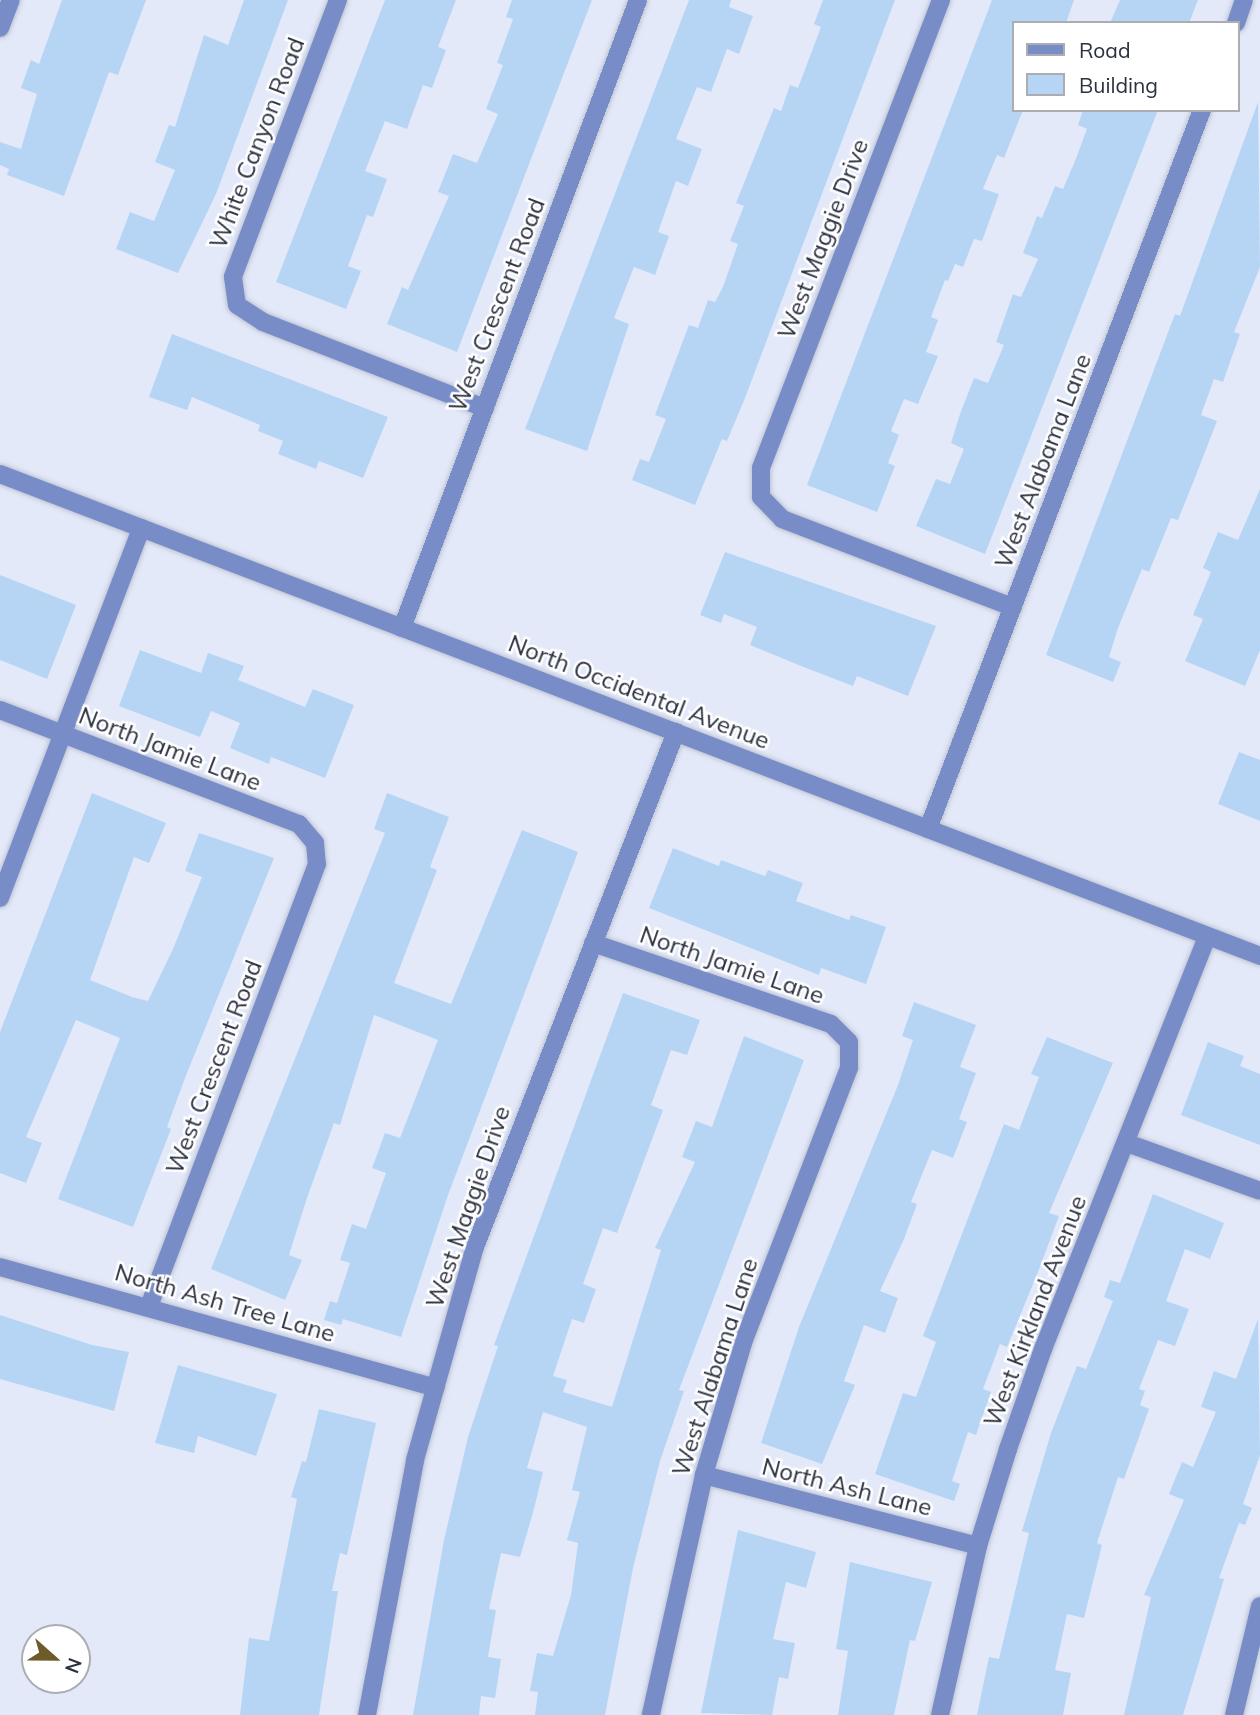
<!DOCTYPE html>
<style>
body{margin:0}
#map{position:relative;width:1260px;height:1715px;overflow:hidden;background:#e3e9f9;font-family:Mulish,sans-serif}
div>[style]{position:absolute}
[style*='--x']{left:calc(var(--x)*1px);top:calc(var(--y)*1px);width:calc(var(--w)*1px);rotate:calc(var(--a)*1deg)}
.building>*{inset:0;background:#b6d5f5}
.roads{filter:drop-shadow(0 0 2px #bec4d4) drop-shadow(0 0 2px #bec4d4)}
.minor>*{height:18px;margin:-9px;padding:0 9px;transform-origin:9px;border-radius:9px;background:#788cc8}
span{translate:-50% -50%;white-space:nowrap;text-align:center;line-height:1.15;-webkit-text-stroke:5px #fff;paint-order:stroke}
.street-label{font-size:24px;color:#2c3140}
.legend{position:absolute;left:1012px;top:21px;width:228px;height:91px;box-sizing:border-box;background:#fff;border:2px solid #abadb3;margin:0;padding:9px 12px;list-style:none;font-size:21px;color:#2c3140}
.legend li{display:flex;align-items:center;gap:14px;height:35px}
.legend b{width:35px;border:2px solid #abadb3}
.north{position:absolute;left:21px;top:1624px;width:70px;height:70px;box-sizing:border-box;background:#fff;border:2px solid #abadb3;border-radius:50%;rotate:111deg;font-size:19px;font-weight:700;line-height:28px;text-align:center;color:#2c3140}
.north::after{content:'';display:block;margin:auto;width:24px;height:32px;background:#6d5b29;clip-path:polygon(50% 0,100% 100%,50% 72%,0 100%)}
</style>
<div id="map">
<div class="building">
<div style="clip-path:polygon(62px 0,146px 0,118px 75px,109px 72px,64px 196px,7px 175px,9px 169px,0 165px,0 142px,21px 149px,37px 94px,21px 88px,31px 60px,39px 64px)"></div>
<div style="clip-path:polygon(244px 0,288px 0,216px 194px,178px 273px,116px 249px,130px 212px,154px 221px,175px 170px,155px 162px,169px 125px,175px 127px,204px 35px,228px 45px)"></div>
<div style="clip-path:polygon(385px 0,456px 0,438px 47px,446px 50px,432px 88px,423px 85px,407px 129px,385px 121px,365px 171px,387px 179px,373px 217px,367px 215px,348px 266px,361px 271px,346px 309px,276px 282px)"></div>
<div style="clip-path:polygon(512px 0,592px 0,457px 352px,387px 324px,402px 287px,408px 290px,449px 196px,438px 192px,453px 154px,477px 163px,498px 114px,486px 109px,503px 65px,497px 63px,513px 19px,506px 17px)"></div>
<div style="clip-path:polygon(689px 0,731px 0,729px 7px,753px 16px,739px 54px,727px 49px,711px 92px,697px 87px,676px 139px,702px 149px,688px 186px,676px 181px,658px 232px,669px 236px,655px 275px,634px 267px,614px 318px,629px 324px,587px 451px,525px 429px)"></div>
<div style="clip-path:polygon(823px 0,895px 0,745px 398px,727px 441px,722px 439px,695px 505px,632px 480px,640px 459px,649px 462px,666px 419px,655px 415px,689px 325px,698px 328px,708px 300px,715px 302px,723px 287px,738px 244px,730px 241px,744px 206px,736px 203px,774px 108px,781px 111px,790px 85px,798px 88px,821px 27px,814px 24px)"></div>
<div style="clip-path:polygon(992px 0,1074px 0,1066px 23px,1013px 23px,1013px 110px,1023px 110px,1004px 158px,997px 155px,983px 189px,999px 194px,982px 241px,974px 239px,963px 267px,955px 264px,948px 281px,945px 280px,931px 317px,938px 320px,926px 352px,938px 356px,918px 404px,904px 399px,891px 431px,899px 435px,888px 463px,895px 466px,877px 512px,807px 485px)"></div>
<div style="clip-path:polygon(1120px 0,1198px 0,1189px 23px,1110px 23px)"></div>
<div style="clip-path:polygon(1258px 102px,1260px 267px,1234px 332px,1240px 334px,1223px 382px,1214px 379px,1201px 415px,1217px 421px,1196px 475px,1178px 520px,1171px 518px,1149px 572px,1142px 569px,1118px 628px,1109px 657px,1121px 662px,1113px 682px,1046px 655px,1175px 314px,1180px 316px)"></div>
<div style="clip-path:polygon(1083px 110px,1158px 110px,985px 554px,916px 526px,936px 479px,950px 484px,964px 449px,951px 443px,960px 414px,974px 378px,988px 383px,1004px 345px,996px 342px,1013px 294px,1021px 297px,1038px 259px,1023px 253px,1037px 216px,1042px 218px,1055px 186px,1063px 189px,1075px 161px,1087px 129px,1078px 125px)"></div>
<div style="clip-path:polygon(172px 334px,388px 417px,363px 478px,319px 461px,316px 469px,278px 454px,283px 441px,258px 431px,260px 425px,192px 397px,187px 410px,149px 397px)"></div>
<div style="clip-path:polygon(1260px 489px,1260px 650px,1245px 686px,1185px 661px,1203px 619px,1193px 615px,1211px 572px,1203px 568px,1218px 532px,1238px 540px)"></div>
<div style="clip-path:polygon(725px 552px,936px 626px,908px 696px,857px 676px,853px 686px,806px 668px,750px 645px,757px 627px,724px 614px,721px 623px,700px 615px)"></div>
<div style="clip-path:polygon(0 575px,76px 605px,47px 679px,0 660px)"></div>
<div style="clip-path:polygon(140px 650px,201px 673px,208px 653px,244px 666px,238px 680px,305px 707px,313px 689px,354px 705px,325px 778px,271px 757px,269px 764px,230px 748px,240px 723px,211px 711px,200px 737px,119px 706px)"></div>
<div style="clip-path:polygon(1239px 752px,1260px 760px,1260px 821px,1218px 804px)"></div>
<div style="clip-path:polygon(92px 793px,166px 823px,149px 863px,134px 857px,90px 980px,132px 997px,148px 1001px,173px 949px,202px 877px,185px 871px,199px 833px,274px 858px,185px 1078px,167px 1127px,171px 1129px,133px 1227px,58px 1199px,120px 1038px,76px 1020px,26px 1137px,42px 1143px,26px 1183px,0 1173px,0 1032px)"></div>
<div style="clip-path:polygon(387px 793px,449px 817px,430px 867px,437px 870px,394px 983px,451px 1004px,522px 830px,578px 852px,448px 1195px,401px 1337px,343px 1319px,341px 1325px,324px 1320px,330px 1301px,337px 1303px,350px 1263px,340px 1260px,352px 1224px,366px 1229px,386px 1173px,372px 1168px,385px 1133px,400px 1138px,438px 1040px,374px 1015px,340px 1125px,334px 1123px,307px 1198px,289px 1255px,302px 1260px,285px 1300px,211px 1269px,385px 833px,374px 829px)"></div>
<div style="clip-path:polygon(673px 848px,719px 866px,721px 860px,765px 876px,768px 870px,803px 883px,796px 901px,849px 920px,851px 915px,886px 927px,866px 984px,821px 968px,819px 975px,649px 908px)"></div>
<div style="clip-path:polygon(623px 993px,700px 1020px,687px 1055px,671px 1050px,651px 1105px,663px 1110px,617px 1233px,603px 1228px,583px 1284px,596px 1289px,584px 1323px,572px 1319px,553px 1376px,567px 1380px,563px 1392px,612px 1407px,661px 1250px,655px 1248px,695px 1162px,682px 1157px,696px 1121px,712px 1127px,744px 1036px,804px 1060px,679px 1390px,684px 1391px,660px 1461px,633px 1568px,605px 1715px,535px 1715px,538px 1692px,530px 1691px,537px 1653px,553px 1656px,571px 1595px,578px 1543px,567px 1540px,580px 1492px,572px 1490px,587px 1427px,543px 1412px,527px 1468px,543px 1472px,534px 1509px,520px 1557px,501px 1553px,489px 1609px,496px 1610px,488px 1657px,501px 1659px,495px 1698px,481px 1696px,479px 1715px,413px 1715px,444px 1540px,468px 1437px,498px 1346px,494px 1345px)"></div>
<div style="clip-path:polygon(914px 1002px,976px 1025px,960px 1067px,976px 1073px,959px 1119px,967px 1122px,953px 1158px,932px 1150px,911px 1202px,917px 1204px,904px 1239px,880px 1291px,898px 1298px,885px 1333px,864px 1325px,844px 1381px,855px 1385px,822px 1464px,761px 1443px,799px 1327px,898px 1085px,913px 1040px,902px 1036px)"></div>
<div style="clip-path:polygon(1047px 1037px,1113px 1063px,1049px 1213px,1059px 1216px,1038px 1272px,1007px 1347px,1000px 1344px,983px 1389px,991px 1392px,976px 1435px,968px 1432px,952px 1481px,960px 1484px,954px 1501px,875px 1474px,903px 1393px,916px 1397px,936px 1342px,923px 1336px,1004px 1124px,1019px 1130px,1039px 1077px,1031px 1074px)"></div>
<div style="clip-path:polygon(1208px 1042px,1244px 1056px,1240px 1066px,1260px 1074px,1260px 1145px,1181px 1115px)"></div>
<div style="clip-path:polygon(1153px 1194px,1224px 1223px,1210px 1259px,1185px 1249px,1166px 1301px,1189px 1309px,1175px 1346px,1158px 1340px,1139px 1389px,1145px 1391px,1140px 1405px,1149px 1409px,1124px 1479px,1118px 1477px,1097px 1543px,1102px 1545px,1084px 1618px,1067px 1614px,1055px 1670px,1071px 1673px,1063px 1715px,977px 1715px,989px 1657px,999px 1659px,1029px 1533px,1022px 1531px,1051px 1433px,1077px 1366px,1086px 1369px,1113px 1301px,1104px 1297px,1110px 1280px,1120px 1283px)"></div>
<div style="clip-path:polygon(0 1315px,92px 1345px,129px 1352px,114px 1411px,0 1379px)"></div>
<div style="clip-path:polygon(1258px 1319px,1260px 1455px,1243px 1504px,1252px 1508px,1245px 1525px,1239px 1523px,1219px 1578px,1224px 1579px,1183px 1715px,1124px 1715px,1151px 1597px,1144px 1595px,1184px 1500px,1169px 1494px,1182px 1462px,1193px 1467px,1216px 1412px,1201px 1407px,1214px 1371px,1236px 1379px)"></div>
<div style="clip-path:polygon(178px 1365px,277px 1394px,256px 1456px,198px 1436px,194px 1453px,155px 1443px)"></div>
<div style="clip-path:polygon(319px 1409px,376px 1423px,347px 1555px,340px 1553px,332px 1591px,338px 1591px,319px 1715px,240px 1715px,249px 1638px,269px 1641px,297px 1499px,291px 1497px,302px 1461px,306px 1462px)"></div>
<div style="clip-path:polygon(738px 1530px,816px 1552px,806px 1588px,786px 1582px,773px 1639px,795px 1643px,788px 1679px,779px 1677px,772px 1715px,701px 1713px)"></div>
<div style="clip-path:polygon(850px 1562px,932px 1582px,915px 1641px,910px 1640px,894px 1715px,838px 1715px,848px 1651px,836px 1649px)"></div>
</div>
<div class="roads">
<div class="minor">
<div style="--x:338;--y:0;--w:296;--a:110.8"></div>
<div style="--x:233;--y:277;--w:28;--a:82"></div>
<div style="--x:237;--y:305;--w:31;--a:33"></div>
<div style="--x:263;--y:322;--w:238;--a:21.2"></div>
<div style="--x:941;--y:0;--w:501;--a:111.04"></div>
<div style="--x:761;--y:468;--w:29;--a:90"></div>
<div style="--x:761;--y:497;--w:30;--a:46"></div>
<div style="--x:782;--y:519;--w:247;--a:20.9"></div>
<div style="--x:1236;--y:23;--w:24;--a:-71"></div>
<div style="--x:0;--y:28;--w:30;--a:-69"></div>
<div style="--x:0;--y:474;--w:1349;--a:20.93"></div>
<div style="--x:402;--y:628;--w:671;--a:-69.4"></div>
<div style="--x:0;--y:710;--w:320;--a:20.9"></div>
<div style="--x:299;--y:824;--w:25;--a:50"></div>
<div style="--x:315;--y:843;--w:21;--a:85"></div>
<div style="--x:317;--y:864;--w:473;--a:110.8"></div>
<div style="--x:928;--y:829;--w:769;--a:-69.14"></div>
<div style="--x:0;--y:898;--w:396;--a:-69.1"></div>
<div style="--x:593;--y:943;--w:251;--a:18.8"></div>
<div style="--x:831;--y:1024;--w:25;--a:45"></div>
<div style="--x:849;--y:1042;--w:26;--a:90"></div>
<div style="--x:849;--y:1068;--w:295;--a:111.1"></div>
<div style="--x:743;--y:1343;--w:138;--a:106.5"></div>
<div style="--x:704;--y:1475;--w:246;--a:102.5"></div>
<div style="--x:1127;--y:1143;--w:141;--a:19.8"></div>
<div style="--x:0;--y:1267;--w:452;--a:15.5"></div>
<div style="--x:704;--y:1475;--w:283;--a:14.5"></div>
<div style="--x:367;--y:1715;--w:259;--a:-79.3"></div>
<div style="--x:415;--y:1460;--w:221;--a:-74.3"></div>
<div style="--x:475;--y:1247;--w:553;--a:-68.68"></div>
<div style="--x:940;--y:1715;--w:173;--a:-77.3"></div>
<div style="--x:978;--y:1546;--w:102;--a:-72.8"></div>
<div style="--x:1008;--y:1449;--w:106;--a:-70.7"></div>
<div style="--x:1043;--y:1349;--w:444;--a:-68.3"></div>
<div style="--x:1234;--y:1715;--w:112;--a:-76.6"></div>
</div>
</div>
<div class="street-label">
<span style="left:257px;top:143px;rotate:-69deg">White Canyon Road</span>
<span style="left:823px;top:239px;rotate:-69deg">West Maggie Drive</span>
<span style="left:497px;top:305px;rotate:-69deg">West Crescent Road</span>
<span style="left:1043px;top:461px;rotate:-69deg">West Alabama Lane</span>
<span style="left:639px;top:692px;rotate:21deg">North Occidental Avenue</span>
<span style="left:170px;top:749px;rotate:21deg">North Jamie Lane</span>
<span style="left:732px;top:965px;rotate:19deg">North Jamie Lane</span>
<span style="left:214px;top:1067px;rotate:-69deg">West Crescent Road</span>
<span style="left:468px;top:1207px;rotate:-71deg">West Maggie Drive</span>
<span style="left:225px;top:1303px;rotate:16deg">North Ash Tree Lane</span>
<span style="left:1035px;top:1311px;rotate:-69deg">West Kirkland Avenue</span>
<span style="left:715px;top:1367px;rotate:-72deg">West Alabama Lane</span>
<span style="left:847px;top:1487px;rotate:14deg">North Ash Lane</span>
</div>
<ul class="legend">
<li><b style="height:9px;background:#788cc8"></b>Road</li>
<li><b style="height:19px;background:#b6d5f5"></b>Building</li>
</ul>
<div class="north">N</div>
</div>
